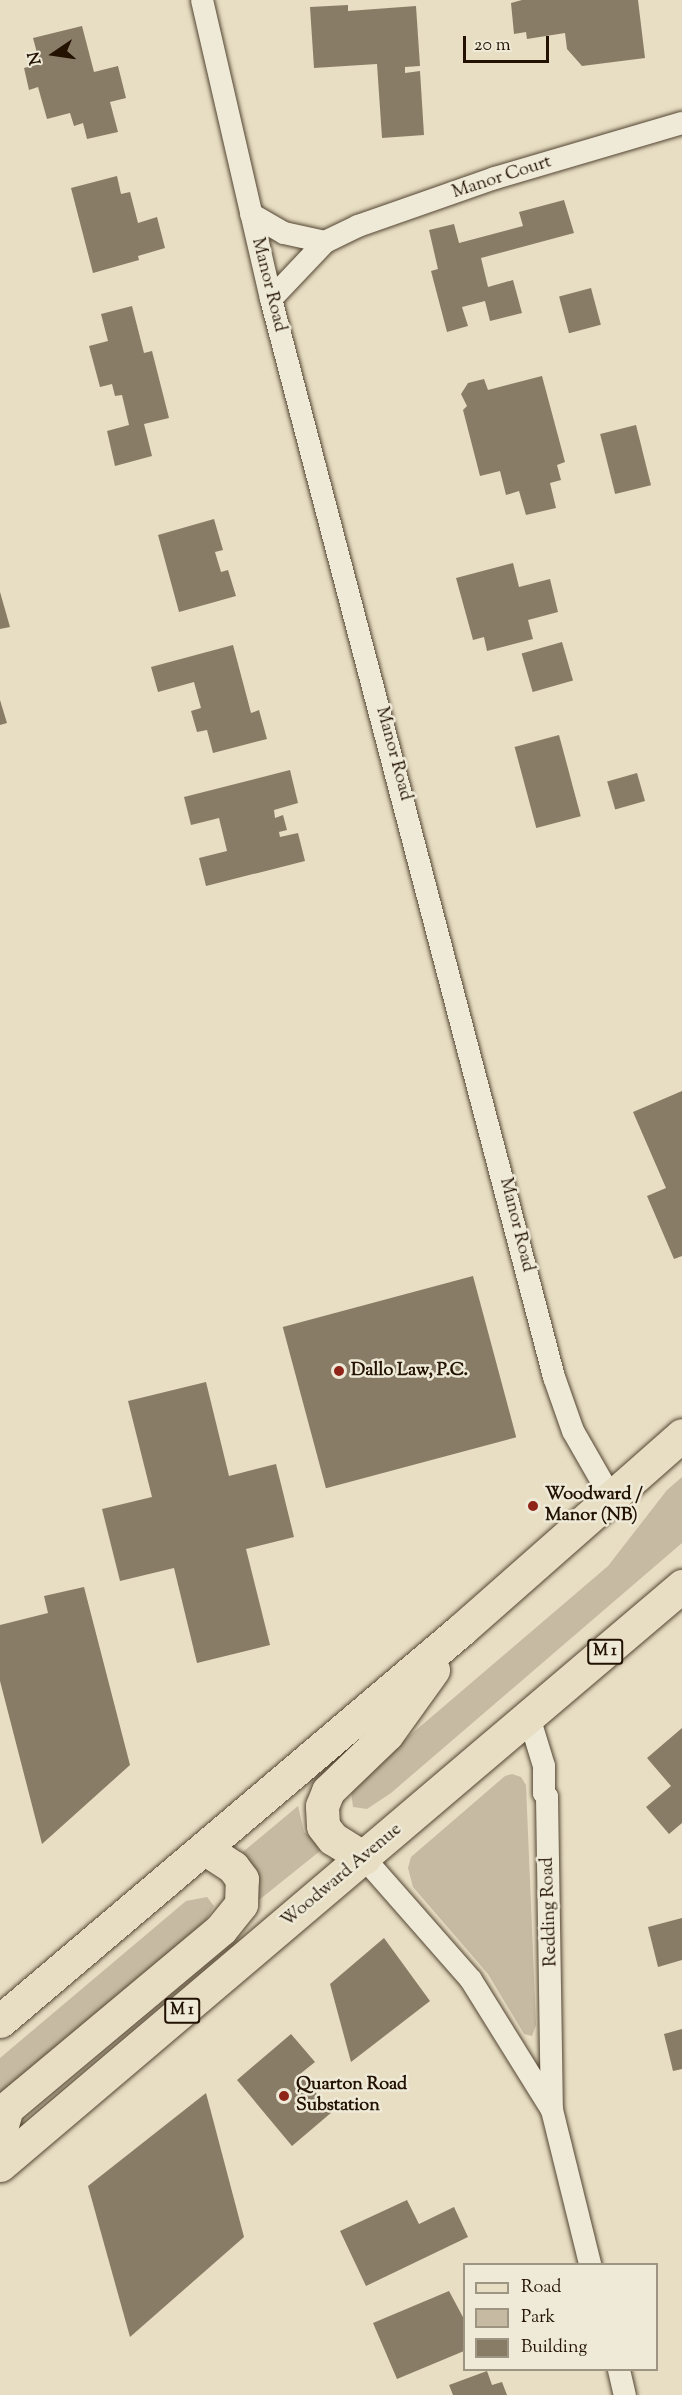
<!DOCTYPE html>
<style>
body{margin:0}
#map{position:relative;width:682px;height:2395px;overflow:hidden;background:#e7dec3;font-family:"Sorts Mill Goudy",serif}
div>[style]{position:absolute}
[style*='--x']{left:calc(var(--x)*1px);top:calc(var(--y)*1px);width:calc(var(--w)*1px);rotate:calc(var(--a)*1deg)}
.green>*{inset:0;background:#c6bba2}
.building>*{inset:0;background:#897c66;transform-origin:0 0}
.roads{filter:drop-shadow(0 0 2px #544532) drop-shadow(0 0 2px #544532)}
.street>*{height:22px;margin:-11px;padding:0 11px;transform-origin:11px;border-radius:11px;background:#efead8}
.primary>*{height:33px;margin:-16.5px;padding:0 16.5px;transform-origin:16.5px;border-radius:16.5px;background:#e7dec3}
.dots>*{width:16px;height:16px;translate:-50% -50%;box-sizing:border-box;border:3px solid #efead8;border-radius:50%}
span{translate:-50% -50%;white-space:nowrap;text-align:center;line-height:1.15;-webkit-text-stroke:5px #efead8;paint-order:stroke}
.shield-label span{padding:2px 4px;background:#efead8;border:2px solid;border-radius:4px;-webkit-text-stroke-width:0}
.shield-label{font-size:16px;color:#231202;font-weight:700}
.street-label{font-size:18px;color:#231202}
.poi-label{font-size:18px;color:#231202;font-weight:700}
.left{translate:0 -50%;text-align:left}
.legend{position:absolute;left:463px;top:2263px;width:195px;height:108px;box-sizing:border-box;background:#efead8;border:2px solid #9d9482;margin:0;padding:8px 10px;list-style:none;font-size:18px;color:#231202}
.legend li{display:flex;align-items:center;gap:12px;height:30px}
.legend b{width:30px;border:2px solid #9d9482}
.north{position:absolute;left:24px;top:24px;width:60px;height:60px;-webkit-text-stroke:4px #efead8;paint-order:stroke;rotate:257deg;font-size:16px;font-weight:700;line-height:24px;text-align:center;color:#231202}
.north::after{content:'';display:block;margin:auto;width:21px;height:27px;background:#231202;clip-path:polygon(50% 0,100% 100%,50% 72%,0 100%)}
.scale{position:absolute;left:463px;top:36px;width:86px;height:27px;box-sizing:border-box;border:3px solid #231202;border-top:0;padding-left:8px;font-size:18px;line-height:21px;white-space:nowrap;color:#231202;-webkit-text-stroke:4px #efead8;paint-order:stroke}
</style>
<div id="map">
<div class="green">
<div style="clip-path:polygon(682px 1477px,682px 1543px,391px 1793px,367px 1809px,353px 1807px,351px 1791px,374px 1766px,608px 1566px,667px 1490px)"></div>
<div style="clip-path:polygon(512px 1774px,521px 1777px,526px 1785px,536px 2025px,532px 2036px,524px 2034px,488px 1974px,413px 1887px,408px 1868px,411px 1857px,505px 1776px)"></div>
<div style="clip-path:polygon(298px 1806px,304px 1832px,325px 1847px,259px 1900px,238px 1856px)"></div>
<div style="clip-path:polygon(207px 1897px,214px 1906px,202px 1927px,0 2102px,0 2058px,186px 1901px)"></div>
</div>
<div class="building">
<div style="clip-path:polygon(522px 0,638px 0,645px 58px,582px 66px,567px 49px,565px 33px,527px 39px,526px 32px,514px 34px,511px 3px)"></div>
<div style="clip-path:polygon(348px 5px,348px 11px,416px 6px,420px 66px,405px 67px,405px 73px,420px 71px,424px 135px,382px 138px,377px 64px,314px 68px,310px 7px)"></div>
<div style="clip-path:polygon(82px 26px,94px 72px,118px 66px,126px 98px,110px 102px,118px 132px,87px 139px,83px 123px,74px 126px,70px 113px,47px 119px,38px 87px,29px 90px,24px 68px,40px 64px,33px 38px)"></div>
<div style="clip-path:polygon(117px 176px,121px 194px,130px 192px,138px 223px,157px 217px,165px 248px,138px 256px,139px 260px,93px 273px,71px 188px)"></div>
<div style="clip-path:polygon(564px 200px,574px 233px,481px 258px,488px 287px,513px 280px,522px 313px,490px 321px,485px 301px,462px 307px,468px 326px,447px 332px,431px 271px,438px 269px,429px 230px,454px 224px,459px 243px,523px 226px,519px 212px)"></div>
<div style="left:591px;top:288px;width:38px;height:33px;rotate:75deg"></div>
<div style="clip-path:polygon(132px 306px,144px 353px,152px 351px,169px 418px,144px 424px,152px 456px,115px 466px,107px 431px,129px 425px,122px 395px,115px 396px,112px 384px,100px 387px,89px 346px,108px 341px,101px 314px)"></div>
<div style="clip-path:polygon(542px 376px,565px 462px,557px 465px,561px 480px,550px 483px,556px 508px,526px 515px,519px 491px,506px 495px,500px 471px,480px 476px,463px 410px,467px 406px,461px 394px,468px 383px,484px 379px,488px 390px)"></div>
<div style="left:636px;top:425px;width:62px;height:37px;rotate:76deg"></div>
<div style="clip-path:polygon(214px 519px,223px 550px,215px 552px,221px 572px,228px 570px,236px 596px,179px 612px,158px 535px)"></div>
<div style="clip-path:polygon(513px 563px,519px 587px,550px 579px,558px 612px,528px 620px,533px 639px,487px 651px,484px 637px,473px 640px,456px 578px)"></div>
<div style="clip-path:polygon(0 592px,10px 627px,0 629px)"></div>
<div style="left:562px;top:642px;width:40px;height:42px;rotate:74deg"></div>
<div style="clip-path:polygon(233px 645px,251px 713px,259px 710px,267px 739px,213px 753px,207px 730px,197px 732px,191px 711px,201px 708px,194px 682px,158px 692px,151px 667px)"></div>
<div style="clip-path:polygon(0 700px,7px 723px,0 725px)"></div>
<div style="left:559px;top:735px;width:84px;height:46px;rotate:75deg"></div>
<div style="clip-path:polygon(290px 770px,298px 803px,274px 810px,275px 818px,283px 815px,287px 830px,279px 832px,280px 837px,298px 833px,305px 861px,206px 886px,199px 858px,227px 851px,219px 818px,191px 825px,184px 797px)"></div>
<div style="left:637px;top:773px;width:29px;height:31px;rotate:74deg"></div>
<div style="clip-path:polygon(682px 1091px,682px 1256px,674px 1259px,647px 1196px,666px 1188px,633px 1112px)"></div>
<div style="left:473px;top:1276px;width:167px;height:197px;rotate:75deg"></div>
<div style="clip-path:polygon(206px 1382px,229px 1476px,276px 1464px,294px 1537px,246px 1549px,270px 1645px,197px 1663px,174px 1568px,120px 1581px,102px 1509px,152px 1497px,128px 1401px)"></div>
<div style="clip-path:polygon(84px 1587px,130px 1765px,42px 1844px,0 1681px,0 1625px,48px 1613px,44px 1596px)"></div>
<div style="clip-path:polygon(682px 1728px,682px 1823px,669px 1834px,646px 1807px,671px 1786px,647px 1758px)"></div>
<div style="clip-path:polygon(682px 1918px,682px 1960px,658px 1967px,648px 1927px)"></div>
<div style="clip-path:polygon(384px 1938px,430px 2001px,351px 2062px,330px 1984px)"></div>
<div style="clip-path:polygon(682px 2029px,682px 2069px,673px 2071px,664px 2034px)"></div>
<div style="clip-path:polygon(291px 2034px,315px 2062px,300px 2074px,332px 2112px,292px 2146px,237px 2080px)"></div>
<div style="clip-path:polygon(206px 2093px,244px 2237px,130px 2337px,88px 2186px)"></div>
<div style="clip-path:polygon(407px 2200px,419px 2224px,454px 2207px,468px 2237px,366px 2286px,340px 2231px)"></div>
<div style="clip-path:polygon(449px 2291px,464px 2319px,464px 2351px,397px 2379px,373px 2323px)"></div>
<div style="clip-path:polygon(487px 2371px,492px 2385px,502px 2382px,507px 2395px,453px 2395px,449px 2385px)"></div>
</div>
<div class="roads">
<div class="street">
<div style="--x:202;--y:0;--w:307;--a:77"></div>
<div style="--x:271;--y:299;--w:1115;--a:75.29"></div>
<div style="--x:554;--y:1377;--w:57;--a:70.6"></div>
<div style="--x:573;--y:1431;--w:78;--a:60.2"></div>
<div style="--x:251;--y:214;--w:38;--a:30"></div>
<div style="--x:284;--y:233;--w:42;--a:12.4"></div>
<div style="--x:271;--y:299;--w:79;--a:-46.5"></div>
<div style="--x:325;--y:242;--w:37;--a:-26"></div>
<div style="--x:358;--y:226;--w:145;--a:-19.3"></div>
<div style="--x:495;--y:178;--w:195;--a:-16.4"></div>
<div style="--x:529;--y:1717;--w:51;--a:73"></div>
<div style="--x:544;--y:1766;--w:27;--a:90"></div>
<div style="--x:544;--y:1793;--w:5;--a:53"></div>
<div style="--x:547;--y:1797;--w:313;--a:89.1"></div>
<div style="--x:552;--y:2110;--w:159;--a:76.1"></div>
<div style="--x:364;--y:1858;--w:162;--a:48.7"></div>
<div style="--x:471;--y:1980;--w:153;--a:58.1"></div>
<div style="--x:619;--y:2370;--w:26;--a:77"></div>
</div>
<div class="primary">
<div style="--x:364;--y:1858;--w:36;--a:-148"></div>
<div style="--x:333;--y:1839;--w:16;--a:-128"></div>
<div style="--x:323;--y:1826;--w:20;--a:-93"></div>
<div style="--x:322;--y:1806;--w:16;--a:-68"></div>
<div style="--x:328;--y:1791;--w:82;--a:-44"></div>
<div style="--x:387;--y:1734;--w:79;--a:-54.3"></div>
<div style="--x:0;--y:2021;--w:606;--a:-40.31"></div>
<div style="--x:462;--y:1629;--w:293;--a:-41.4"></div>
<div style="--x:0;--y:2132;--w:25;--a:-74"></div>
<div style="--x:7;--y:2108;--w:279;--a:-39.9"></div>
<div style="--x:221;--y:1929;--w:32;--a:-51"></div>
<div style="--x:241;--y:1904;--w:25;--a:-88"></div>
<div style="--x:242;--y:1879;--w:15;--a:-127"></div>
<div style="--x:233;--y:1867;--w:33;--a:-147"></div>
<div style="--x:0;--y:2165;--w:895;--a:-40.33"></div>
</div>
</div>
<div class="dots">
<div style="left:339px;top:1371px;background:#8f2418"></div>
<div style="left:533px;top:1506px;background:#8f2418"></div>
<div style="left:284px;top:2096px;background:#8f2418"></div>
</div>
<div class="shield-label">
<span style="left:605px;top:1652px">M 1</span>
<span style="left:182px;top:2011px">M 1</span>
</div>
<div class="street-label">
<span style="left:502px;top:178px;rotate:-18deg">Manor Court</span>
<span style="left:268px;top:285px;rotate:76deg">Manor Road</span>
<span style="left:393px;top:754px;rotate:75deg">Manor Road</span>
<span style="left:516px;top:1225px;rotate:76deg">Manor Road</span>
<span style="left:342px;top:1876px;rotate:-40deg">Woodward Avenue</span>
<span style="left:550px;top:1912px;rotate:-92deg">Redding Road</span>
</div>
<div class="poi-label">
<span class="left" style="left:351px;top:1371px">Dallo Law, P.C.</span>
<span class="left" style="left:545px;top:1506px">Woodward /<br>Manor (NB)</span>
<span class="left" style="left:296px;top:2096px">Quarton Road<br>Substation</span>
</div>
<ul class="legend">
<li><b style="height:8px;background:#e7dec3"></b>Road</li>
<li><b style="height:16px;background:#c6bba2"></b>Park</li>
<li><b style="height:16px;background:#897c66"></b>Building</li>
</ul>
<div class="north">N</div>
<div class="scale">20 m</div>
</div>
